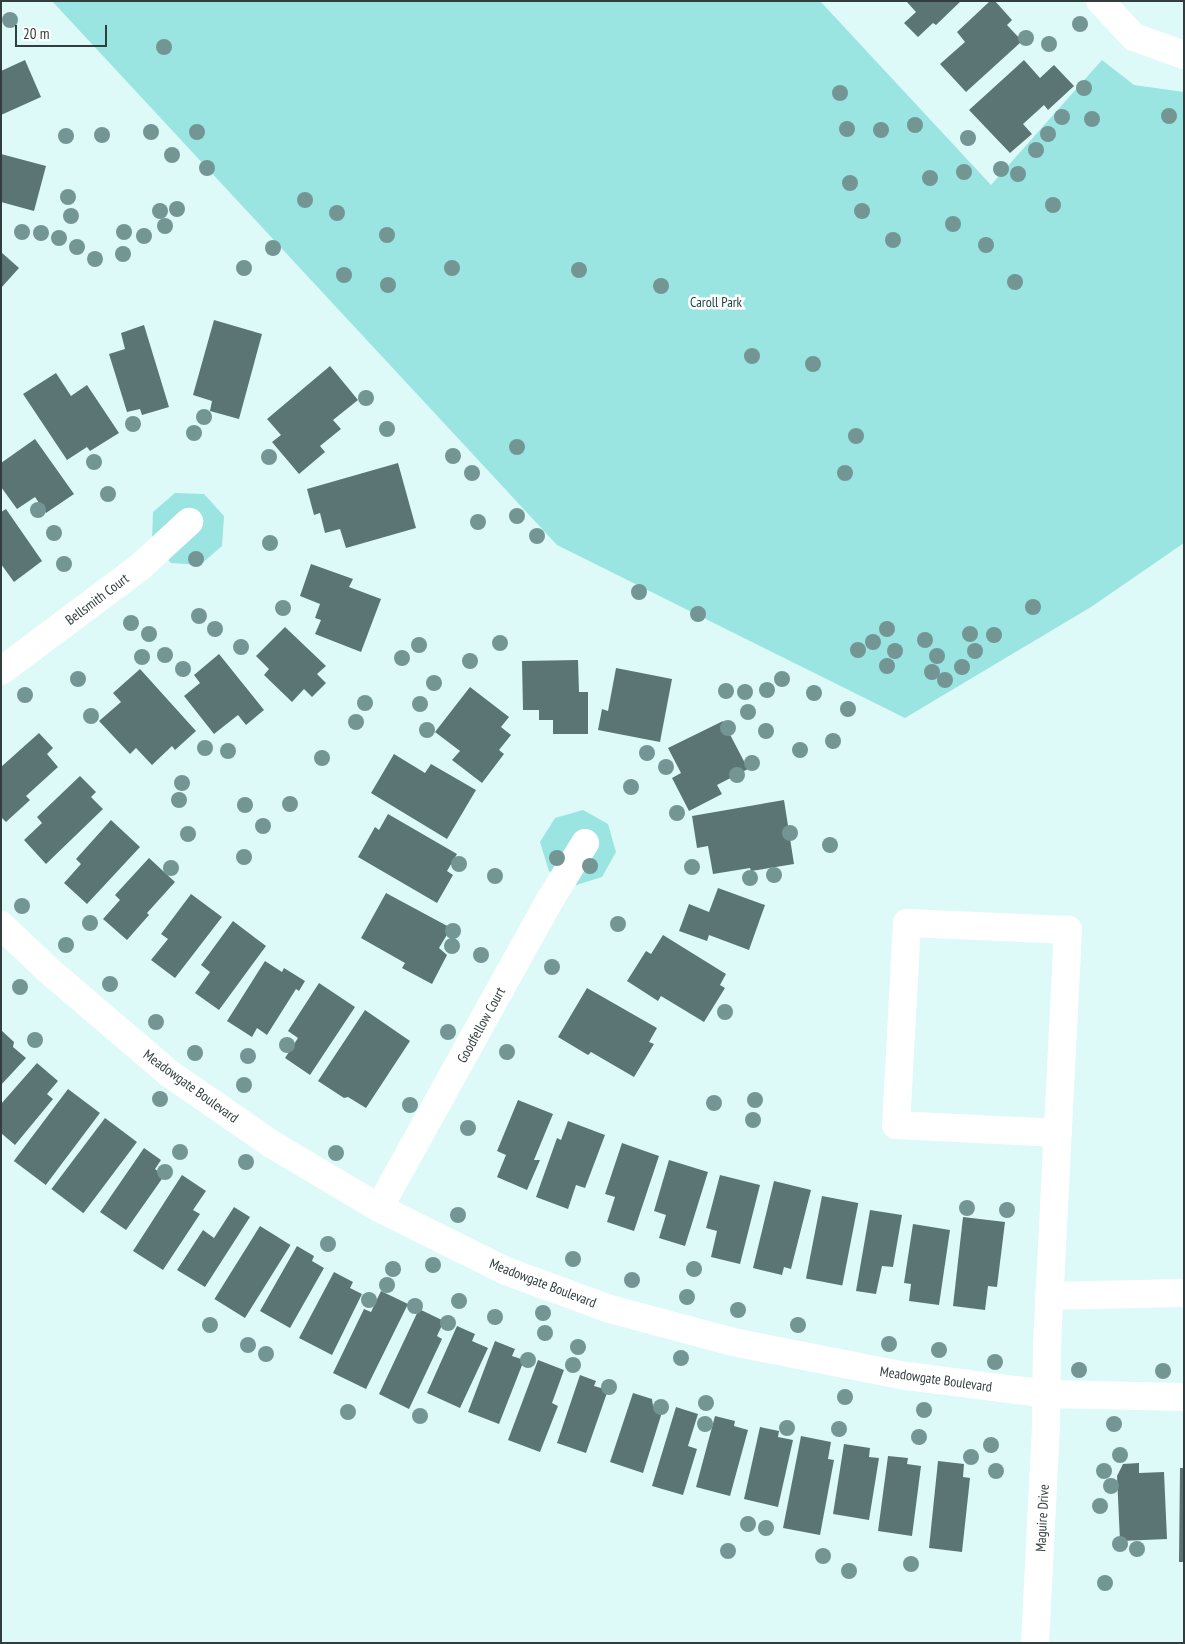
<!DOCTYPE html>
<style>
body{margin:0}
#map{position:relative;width:1185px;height:1644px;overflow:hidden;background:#ddfaf8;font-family:"PT Sans Narrow",sans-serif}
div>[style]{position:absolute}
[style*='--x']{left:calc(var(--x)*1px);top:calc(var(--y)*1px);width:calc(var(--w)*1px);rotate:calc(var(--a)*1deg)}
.green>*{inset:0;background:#9ae4e2}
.building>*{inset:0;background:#5b7574;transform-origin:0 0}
.minor>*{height:28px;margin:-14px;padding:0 14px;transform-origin:14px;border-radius:14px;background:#fff}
.trees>*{width:16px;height:16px;margin:-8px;border-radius:50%;background:#739695}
span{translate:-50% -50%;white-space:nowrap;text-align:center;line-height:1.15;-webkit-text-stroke:5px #fff;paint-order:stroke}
.park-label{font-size:14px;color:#1c4544}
.street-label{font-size:14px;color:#323d3d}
.frame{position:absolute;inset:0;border:2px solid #323d3d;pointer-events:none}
.scale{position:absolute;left:15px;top:25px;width:92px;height:22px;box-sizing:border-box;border:2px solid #323d3d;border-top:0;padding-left:6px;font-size:15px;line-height:18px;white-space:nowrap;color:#323d3d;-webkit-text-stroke:4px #fff;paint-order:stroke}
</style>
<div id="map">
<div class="green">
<div style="clip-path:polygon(52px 1px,820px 1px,991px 185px,1102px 60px,1134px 85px,1184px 92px,1184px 543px,1091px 607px,905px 718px,557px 545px)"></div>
<div style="clip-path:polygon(175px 493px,204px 494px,224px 516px,222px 546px,200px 565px,171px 563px,152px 541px,153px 512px)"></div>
<div style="clip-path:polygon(583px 810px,608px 824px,616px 852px,602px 877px,573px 886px,549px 871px,540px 842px,555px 818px)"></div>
</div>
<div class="building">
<div style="clip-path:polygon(906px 1px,961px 1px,936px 25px,933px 23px,918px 37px,904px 23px,916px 12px)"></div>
<div style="clip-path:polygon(990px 1px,995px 1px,1012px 20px,1007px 25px,1022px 41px,966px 92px,940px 64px,965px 42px,957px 32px)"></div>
<div style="clip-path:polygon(25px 60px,41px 97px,1px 115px,1px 71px)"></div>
<div style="clip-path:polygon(1024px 60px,1040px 78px,1054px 65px,1074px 86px,1048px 110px,1044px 105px,1023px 124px,1032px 134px,1010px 153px,969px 110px)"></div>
<div style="clip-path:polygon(1px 154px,46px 166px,34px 211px,1px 202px)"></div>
<div style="clip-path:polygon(1px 252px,19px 268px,1px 288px)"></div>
<div style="clip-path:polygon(214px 320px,262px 334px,239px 419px,210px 411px,212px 401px,193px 395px)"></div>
<div style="clip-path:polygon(144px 325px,169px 407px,142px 415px,140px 409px,127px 412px,109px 354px,125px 349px,121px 333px)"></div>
<div style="clip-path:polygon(330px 366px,358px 400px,333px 420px,341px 429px,320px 446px,325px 452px,299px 474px,272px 442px,281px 435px,267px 419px)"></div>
<div style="clip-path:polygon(56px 373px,71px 396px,87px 385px,119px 433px,90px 451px,87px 447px,67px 460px,23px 394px)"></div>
<div style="clip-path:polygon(35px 439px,74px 494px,46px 513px,35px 497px,17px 509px,1px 487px,1px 463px)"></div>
<div style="clip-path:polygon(398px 463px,416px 528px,346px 548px,340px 529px,325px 533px,320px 513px,314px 515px,307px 489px)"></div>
<div style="clip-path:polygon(6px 509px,42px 561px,14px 582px,1px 564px,1px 512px)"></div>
<div style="clip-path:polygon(311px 564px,353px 579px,349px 587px,381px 599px,361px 652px,315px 634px,321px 620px,315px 618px,320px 604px,300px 596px)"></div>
<div style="clip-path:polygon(285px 627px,326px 666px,317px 674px,326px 683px,312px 697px,304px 689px,292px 702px,264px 675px,269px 669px,256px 656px)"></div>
<div style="clip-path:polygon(219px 654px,264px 710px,246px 725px,238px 715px,214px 734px,184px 696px,200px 683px,194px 675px)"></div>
<div style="clip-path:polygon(578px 660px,579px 692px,588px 692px,588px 734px,553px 734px,553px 720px,539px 720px,539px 710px,523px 710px,522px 661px)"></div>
<div style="clip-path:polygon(616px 668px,672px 679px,660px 742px,598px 730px,602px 709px,608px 711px)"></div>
<div style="clip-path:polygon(140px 669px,196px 731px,175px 750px,172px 746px,152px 765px,136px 748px,130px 754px,99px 721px,121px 702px,113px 693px)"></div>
<div style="clip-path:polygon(470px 687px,509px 717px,501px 727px,511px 735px,499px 750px,504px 754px,482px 783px,452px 760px,460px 751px,435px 732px)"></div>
<div style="clip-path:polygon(723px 721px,748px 769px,717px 785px,722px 794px,689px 811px,672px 778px,681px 773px,668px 748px)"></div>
<div style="clip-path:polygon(39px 733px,53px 748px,47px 754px,58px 767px,26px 796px,30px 800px,6px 822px,1px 817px,1px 767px)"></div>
<div style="clip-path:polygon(394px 754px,425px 773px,431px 764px,476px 790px,447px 839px,371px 793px)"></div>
<div style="clip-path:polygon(80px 776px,96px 792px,91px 797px,103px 809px,46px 864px,24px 840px,42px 823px,37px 817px)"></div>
<div style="clip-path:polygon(784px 800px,794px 864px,751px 871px,750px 868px,713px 874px,708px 846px,697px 848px,692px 816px)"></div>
<div style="clip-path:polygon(388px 814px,457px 854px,447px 871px,453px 875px,437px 903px,358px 857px,375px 827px,379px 830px)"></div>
<div style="clip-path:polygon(111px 820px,140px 847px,87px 904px,64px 883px,81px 864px,76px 859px)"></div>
<div style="clip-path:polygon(149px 858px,175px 882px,147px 913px,149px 915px,127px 940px,103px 919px,120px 900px,115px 895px)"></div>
<div style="clip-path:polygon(718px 888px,765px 905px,749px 950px,709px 935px,707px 941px,679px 931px,689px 904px,709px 912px)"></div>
<div style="clip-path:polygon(386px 893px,451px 928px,439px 948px,447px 955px,432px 984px,402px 968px,405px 963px,361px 938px)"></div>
<div style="clip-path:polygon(191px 894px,222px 917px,175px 978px,151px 960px,168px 939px,161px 934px)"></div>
<div style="clip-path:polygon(233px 921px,266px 946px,219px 1010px,195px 993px,210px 972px,201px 965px)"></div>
<div style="clip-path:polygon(663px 935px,726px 974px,720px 985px,725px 988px,704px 1022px,661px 996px,658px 1001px,627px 981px,646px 951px,651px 954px)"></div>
<div style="clip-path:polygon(265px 961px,282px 972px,284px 968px,305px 981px,299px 991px,296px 989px,267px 1035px,257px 1028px,252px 1037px,227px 1021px)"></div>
<div style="clip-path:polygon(319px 983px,355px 1007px,310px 1075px,285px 1058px,298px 1038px,288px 1031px)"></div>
<div style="clip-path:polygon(587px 988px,657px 1028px,649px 1042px,654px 1044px,634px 1077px,591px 1052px,588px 1055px,558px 1037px)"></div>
<div style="clip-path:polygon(365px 1010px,410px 1041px,366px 1108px,348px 1097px,344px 1098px,318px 1081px)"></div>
<div style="clip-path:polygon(1px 1030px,14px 1042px,13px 1047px,26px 1058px,1px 1085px)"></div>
<div style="clip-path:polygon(37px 1063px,58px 1081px,47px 1094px,53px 1099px,15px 1145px,1px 1133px,1px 1104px)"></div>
<div style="left:68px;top:1089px;width:40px;height:90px;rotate:37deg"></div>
<div style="clip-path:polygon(518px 1100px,553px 1114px,534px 1160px,540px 1160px,527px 1190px,497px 1177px,506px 1155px,497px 1151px)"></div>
<div style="left:105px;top:1118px;width:40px;height:89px;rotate:37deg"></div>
<div style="clip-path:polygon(568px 1121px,605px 1135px,585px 1188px,576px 1185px,568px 1209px,536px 1197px,557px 1138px,561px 1140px)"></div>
<div style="clip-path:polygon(622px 1143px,659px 1156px,634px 1231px,607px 1222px,615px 1197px,605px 1194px)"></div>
<div style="clip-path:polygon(144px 1148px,161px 1160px,155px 1169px,164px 1176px,126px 1230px,100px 1212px)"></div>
<div style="clip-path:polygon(669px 1160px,708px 1172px,685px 1246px,659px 1238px,666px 1215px,654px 1211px)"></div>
<div style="clip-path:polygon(182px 1175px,206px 1191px,193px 1210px,200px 1214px,163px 1270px,133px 1251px)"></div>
<div style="clip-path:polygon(720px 1175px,760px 1185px,740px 1264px,711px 1257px,717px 1231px,706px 1228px)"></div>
<div style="clip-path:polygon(774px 1181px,811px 1190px,791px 1269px,784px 1267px,782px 1275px,753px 1268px)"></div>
<div style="left:822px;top:1196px;width:37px;height:84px;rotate:11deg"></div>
<div style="clip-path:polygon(234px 1207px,250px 1217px,205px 1287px,177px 1270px,203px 1230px,214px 1238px)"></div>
<div style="clip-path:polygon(870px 1210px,902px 1215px,893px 1267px,882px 1266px,876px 1294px,856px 1291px)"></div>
<div style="clip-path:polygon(963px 1217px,1005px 1222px,997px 1287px,988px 1286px,985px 1310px,953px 1306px)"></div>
<div style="clip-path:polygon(913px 1224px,950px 1230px,939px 1305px,909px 1301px,911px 1284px,904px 1283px)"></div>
<div style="left:260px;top:1226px;width:36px;height:86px;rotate:32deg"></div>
<div style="clip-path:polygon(297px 1246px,314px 1256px,312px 1261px,324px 1268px,290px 1328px,260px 1311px)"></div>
<div style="clip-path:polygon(334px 1272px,353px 1282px,350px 1288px,362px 1294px,332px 1355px,299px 1338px)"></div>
<div style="clip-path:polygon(381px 1291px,408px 1304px,366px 1389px,333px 1373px,364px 1309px,371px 1312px)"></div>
<div style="clip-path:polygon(419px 1309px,444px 1321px,437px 1336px,442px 1339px,409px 1409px,379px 1394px)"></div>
<div style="clip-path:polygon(457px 1326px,475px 1334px,472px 1341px,488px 1348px,460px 1408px,427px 1393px)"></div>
<div style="clip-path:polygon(495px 1341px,515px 1349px,512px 1356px,524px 1360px,499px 1424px,468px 1412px)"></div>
<div style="clip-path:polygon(538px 1360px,564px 1370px,552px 1403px,558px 1406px,540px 1452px,508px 1440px)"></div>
<div style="clip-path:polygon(580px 1375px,596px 1381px,594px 1386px,608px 1390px,586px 1453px,557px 1443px)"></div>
<div style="clip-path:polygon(633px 1393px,652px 1399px,653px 1406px,663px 1409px,643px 1473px,610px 1462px)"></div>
<div style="clip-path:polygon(676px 1407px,698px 1414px,688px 1446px,697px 1449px,683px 1495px,652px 1486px)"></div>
<div style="clip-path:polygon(715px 1416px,735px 1421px,734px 1426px,748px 1430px,730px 1496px,696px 1487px)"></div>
<div style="clip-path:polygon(760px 1427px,779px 1431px,778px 1437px,793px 1440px,778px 1507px,744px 1499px)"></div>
<div style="clip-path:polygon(801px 1436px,831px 1442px,828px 1459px,834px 1460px,820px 1535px,783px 1528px)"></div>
<div style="clip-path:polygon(844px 1444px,870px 1448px,869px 1457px,879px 1458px,869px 1520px,833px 1514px)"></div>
<div style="clip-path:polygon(888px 1456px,908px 1458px,907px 1464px,921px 1466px,912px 1536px,878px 1531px)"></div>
<div style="clip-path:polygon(938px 1461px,964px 1464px,963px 1477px,970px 1478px,962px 1552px,929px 1548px)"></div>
<div style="clip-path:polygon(1139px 1463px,1139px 1473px,1164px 1472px,1167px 1539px,1120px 1541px,1117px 1476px,1123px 1464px)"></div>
<div style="clip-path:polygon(1180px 1468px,1184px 1468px,1184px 1562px,1179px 1562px)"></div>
</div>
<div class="minor">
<div style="--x:1100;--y:1;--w:50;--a:46.6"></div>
<div style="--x:1134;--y:37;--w:53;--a:19.8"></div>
<div style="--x:1;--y:671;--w:174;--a:-36.8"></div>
<div style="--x:140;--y:567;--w:67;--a:-42.6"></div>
<div style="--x:1;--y:925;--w:64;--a:43.7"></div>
<div style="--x:47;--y:969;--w:162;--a:40.5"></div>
<div style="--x:170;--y:1074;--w:125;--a:34.6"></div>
<div style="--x:273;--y:1145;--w:123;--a:30.7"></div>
<div style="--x:379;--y:1208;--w:142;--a:26.4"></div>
<div style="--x:506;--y:1271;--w:111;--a:20.1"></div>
<div style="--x:610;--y:1309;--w:127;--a:15"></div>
<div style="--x:733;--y:1342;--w:169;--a:11.2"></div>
<div style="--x:899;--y:1375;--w:149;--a:7.3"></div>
<div style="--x:1047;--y:1394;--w:137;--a:1.3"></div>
<div style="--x:379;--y:1208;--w:352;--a:-61"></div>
<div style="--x:550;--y:900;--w:67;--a:-58.4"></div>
<div style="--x:1049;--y:1296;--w:135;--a:-1.3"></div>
<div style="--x:1035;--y:1643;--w:218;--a:-87.1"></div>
<div style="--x:1046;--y:1425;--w:80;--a:-89.3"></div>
<div style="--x:1047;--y:1345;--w:416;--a:-87.1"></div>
<div style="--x:1068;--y:930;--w:161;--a:-177.5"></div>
<div style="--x:907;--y:923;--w:202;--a:93.1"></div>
<div style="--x:896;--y:1125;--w:162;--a:2.8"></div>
</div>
<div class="trees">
<div style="left:10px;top:20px"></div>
<div style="left:1080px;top:24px"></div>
<div style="left:1026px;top:38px"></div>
<div style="left:1049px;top:44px"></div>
<div style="left:164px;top:47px"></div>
<div style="left:1084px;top:88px"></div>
<div style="left:840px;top:93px"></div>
<div style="left:1169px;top:116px"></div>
<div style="left:1062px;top:117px"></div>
<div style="left:1092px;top:119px"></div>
<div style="left:915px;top:125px"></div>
<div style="left:847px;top:129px"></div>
<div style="left:881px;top:130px"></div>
<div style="left:151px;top:132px"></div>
<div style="left:197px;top:132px"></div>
<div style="left:1048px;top:134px"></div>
<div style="left:102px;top:135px"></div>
<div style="left:66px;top:136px"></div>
<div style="left:968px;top:138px"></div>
<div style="left:1036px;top:150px"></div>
<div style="left:172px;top:155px"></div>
<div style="left:207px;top:168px"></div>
<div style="left:1001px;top:169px"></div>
<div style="left:964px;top:172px"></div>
<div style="left:1018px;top:174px"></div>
<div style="left:930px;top:178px"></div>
<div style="left:850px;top:183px"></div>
<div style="left:68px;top:197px"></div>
<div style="left:305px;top:200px"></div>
<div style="left:1053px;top:205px"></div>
<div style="left:177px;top:209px"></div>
<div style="left:160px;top:211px"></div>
<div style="left:862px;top:211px"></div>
<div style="left:337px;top:213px"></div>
<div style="left:71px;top:216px"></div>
<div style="left:953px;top:224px"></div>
<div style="left:165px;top:226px"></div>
<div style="left:22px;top:232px"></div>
<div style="left:124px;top:232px"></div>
<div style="left:41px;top:233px"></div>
<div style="left:387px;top:235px"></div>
<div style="left:144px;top:236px"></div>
<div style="left:59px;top:238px"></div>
<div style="left:893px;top:240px"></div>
<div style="left:986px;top:245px"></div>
<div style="left:77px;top:247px"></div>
<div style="left:273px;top:248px"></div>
<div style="left:123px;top:254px"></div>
<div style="left:95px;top:259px"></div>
<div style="left:244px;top:268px"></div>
<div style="left:452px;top:268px"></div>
<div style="left:579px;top:270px"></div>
<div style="left:344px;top:275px"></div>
<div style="left:1015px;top:282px"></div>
<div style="left:388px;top:285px"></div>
<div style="left:661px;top:286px"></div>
<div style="left:752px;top:356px"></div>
<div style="left:813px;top:364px"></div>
<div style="left:366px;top:398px"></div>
<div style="left:204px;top:417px"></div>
<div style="left:133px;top:424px"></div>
<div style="left:387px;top:429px"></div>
<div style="left:194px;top:433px"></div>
<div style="left:856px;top:436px"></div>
<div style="left:517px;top:447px"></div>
<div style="left:453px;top:456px"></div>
<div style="left:269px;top:457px"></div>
<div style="left:94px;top:462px"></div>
<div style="left:472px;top:473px"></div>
<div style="left:845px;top:473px"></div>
<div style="left:108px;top:494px"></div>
<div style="left:38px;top:510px"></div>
<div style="left:517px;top:516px"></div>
<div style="left:478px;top:522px"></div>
<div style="left:54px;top:533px"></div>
<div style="left:537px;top:536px"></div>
<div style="left:270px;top:543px"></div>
<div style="left:196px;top:559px"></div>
<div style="left:64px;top:564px"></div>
<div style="left:639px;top:592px"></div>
<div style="left:1033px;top:607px"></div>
<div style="left:283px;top:608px"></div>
<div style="left:698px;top:614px"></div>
<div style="left:199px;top:616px"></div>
<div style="left:131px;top:623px"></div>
<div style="left:215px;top:629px"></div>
<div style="left:887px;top:629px"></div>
<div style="left:149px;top:634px"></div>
<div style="left:970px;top:634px"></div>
<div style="left:994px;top:635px"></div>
<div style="left:925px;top:640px"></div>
<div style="left:873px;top:642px"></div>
<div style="left:500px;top:643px"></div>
<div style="left:419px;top:645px"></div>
<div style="left:241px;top:647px"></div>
<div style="left:858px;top:650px"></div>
<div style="left:895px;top:651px"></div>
<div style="left:975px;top:651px"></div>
<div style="left:165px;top:655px"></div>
<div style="left:937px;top:656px"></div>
<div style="left:142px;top:657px"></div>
<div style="left:402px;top:658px"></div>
<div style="left:470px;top:661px"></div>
<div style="left:887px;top:666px"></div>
<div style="left:962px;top:667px"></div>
<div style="left:183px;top:669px"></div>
<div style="left:932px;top:672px"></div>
<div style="left:78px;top:679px"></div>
<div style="left:782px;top:679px"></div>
<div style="left:945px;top:680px"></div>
<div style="left:434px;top:683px"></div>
<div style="left:767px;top:690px"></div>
<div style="left:726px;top:691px"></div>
<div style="left:745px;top:692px"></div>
<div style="left:814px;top:693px"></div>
<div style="left:25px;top:695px"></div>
<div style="left:365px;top:703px"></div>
<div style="left:420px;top:704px"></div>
<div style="left:848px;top:709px"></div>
<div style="left:748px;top:712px"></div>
<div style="left:91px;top:716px"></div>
<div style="left:356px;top:722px"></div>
<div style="left:728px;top:728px"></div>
<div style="left:427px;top:730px"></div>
<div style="left:766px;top:731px"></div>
<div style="left:833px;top:741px"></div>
<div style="left:205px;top:748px"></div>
<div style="left:800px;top:750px"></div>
<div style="left:228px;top:751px"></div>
<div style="left:647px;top:753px"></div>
<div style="left:322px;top:758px"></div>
<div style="left:752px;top:763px"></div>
<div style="left:666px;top:767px"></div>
<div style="left:737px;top:775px"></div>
<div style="left:182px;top:783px"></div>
<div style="left:631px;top:787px"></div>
<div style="left:179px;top:800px"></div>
<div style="left:290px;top:804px"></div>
<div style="left:245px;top:805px"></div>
<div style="left:677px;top:813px"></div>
<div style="left:263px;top:826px"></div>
<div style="left:790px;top:833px"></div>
<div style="left:188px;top:834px"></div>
<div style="left:830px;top:845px"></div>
<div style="left:244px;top:857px"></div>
<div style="left:557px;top:858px"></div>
<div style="left:459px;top:864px"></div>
<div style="left:590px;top:866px"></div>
<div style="left:692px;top:867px"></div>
<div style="left:171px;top:868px"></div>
<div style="left:774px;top:875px"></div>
<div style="left:495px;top:876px"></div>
<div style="left:750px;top:878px"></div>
<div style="left:22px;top:906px"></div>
<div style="left:90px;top:923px"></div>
<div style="left:618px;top:924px"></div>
<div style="left:453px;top:931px"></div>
<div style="left:66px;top:945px"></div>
<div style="left:452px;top:946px"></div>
<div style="left:481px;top:955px"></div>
<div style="left:552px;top:967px"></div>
<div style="left:110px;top:984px"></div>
<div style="left:20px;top:987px"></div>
<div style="left:725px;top:1012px"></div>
<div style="left:156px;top:1022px"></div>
<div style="left:448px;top:1032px"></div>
<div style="left:35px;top:1040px"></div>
<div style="left:287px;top:1045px"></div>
<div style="left:507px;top:1052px"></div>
<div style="left:195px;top:1053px"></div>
<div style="left:248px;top:1056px"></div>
<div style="left:244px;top:1085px"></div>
<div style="left:160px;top:1099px"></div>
<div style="left:755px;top:1100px"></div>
<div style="left:714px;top:1103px"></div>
<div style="left:410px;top:1105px"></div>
<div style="left:753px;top:1120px"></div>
<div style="left:468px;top:1128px"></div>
<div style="left:180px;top:1152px"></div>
<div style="left:336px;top:1153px"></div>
<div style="left:246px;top:1162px"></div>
<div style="left:165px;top:1172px"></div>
<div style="left:967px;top:1208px"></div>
<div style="left:1007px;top:1210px"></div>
<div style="left:458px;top:1215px"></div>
<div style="left:328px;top:1244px"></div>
<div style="left:573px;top:1259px"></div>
<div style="left:433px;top:1265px"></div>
<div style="left:393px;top:1269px"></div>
<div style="left:694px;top:1269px"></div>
<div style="left:632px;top:1280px"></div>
<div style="left:387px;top:1285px"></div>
<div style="left:687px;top:1297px"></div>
<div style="left:369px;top:1300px"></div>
<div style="left:459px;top:1301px"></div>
<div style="left:415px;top:1306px"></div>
<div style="left:738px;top:1310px"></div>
<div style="left:543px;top:1313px"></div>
<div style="left:495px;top:1317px"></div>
<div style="left:448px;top:1323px"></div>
<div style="left:210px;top:1325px"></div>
<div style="left:798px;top:1325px"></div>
<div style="left:545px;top:1333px"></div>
<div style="left:889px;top:1344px"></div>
<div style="left:248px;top:1345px"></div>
<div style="left:578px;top:1347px"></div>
<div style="left:939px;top:1350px"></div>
<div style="left:266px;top:1354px"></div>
<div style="left:681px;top:1358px"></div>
<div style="left:528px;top:1360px"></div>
<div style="left:995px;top:1362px"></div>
<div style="left:573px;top:1365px"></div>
<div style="left:1079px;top:1370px"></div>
<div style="left:1163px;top:1371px"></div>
<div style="left:609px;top:1387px"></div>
<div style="left:845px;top:1397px"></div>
<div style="left:706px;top:1403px"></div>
<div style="left:661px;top:1407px"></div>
<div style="left:924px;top:1410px"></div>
<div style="left:348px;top:1412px"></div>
<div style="left:420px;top:1416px"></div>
<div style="left:705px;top:1424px"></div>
<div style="left:1114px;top:1424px"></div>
<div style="left:787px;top:1428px"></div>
<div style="left:839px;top:1429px"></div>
<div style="left:919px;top:1437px"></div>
<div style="left:991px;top:1445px"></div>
<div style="left:1120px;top:1455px"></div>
<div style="left:971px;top:1457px"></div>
<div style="left:996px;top:1471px"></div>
<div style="left:1104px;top:1471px"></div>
<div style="left:1111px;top:1486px"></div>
<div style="left:1100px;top:1506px"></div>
<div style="left:748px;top:1524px"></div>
<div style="left:766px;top:1528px"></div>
<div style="left:1120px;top:1544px"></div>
<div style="left:1137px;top:1549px"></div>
<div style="left:728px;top:1551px"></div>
<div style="left:823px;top:1556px"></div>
<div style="left:911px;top:1564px"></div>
<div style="left:849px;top:1571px"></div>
<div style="left:1105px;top:1583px"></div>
</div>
<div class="park-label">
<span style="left:716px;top:302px">Caroll Park</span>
</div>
<div class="street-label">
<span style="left:97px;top:599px;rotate:-37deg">Bellsmith Court</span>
<span style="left:481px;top:1025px;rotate:-61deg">Goodfellow Court</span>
<span style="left:191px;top:1086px;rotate:36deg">Meadowgate Boulevard</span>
<span style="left:543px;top:1283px;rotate:21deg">Meadowgate Boulevard</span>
<span style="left:936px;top:1379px;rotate:8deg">Meadowgate Boulevard</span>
<span style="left:1042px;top:1518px;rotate:-87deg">Maguire Drive</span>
</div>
<div class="frame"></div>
<div class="scale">20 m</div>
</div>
